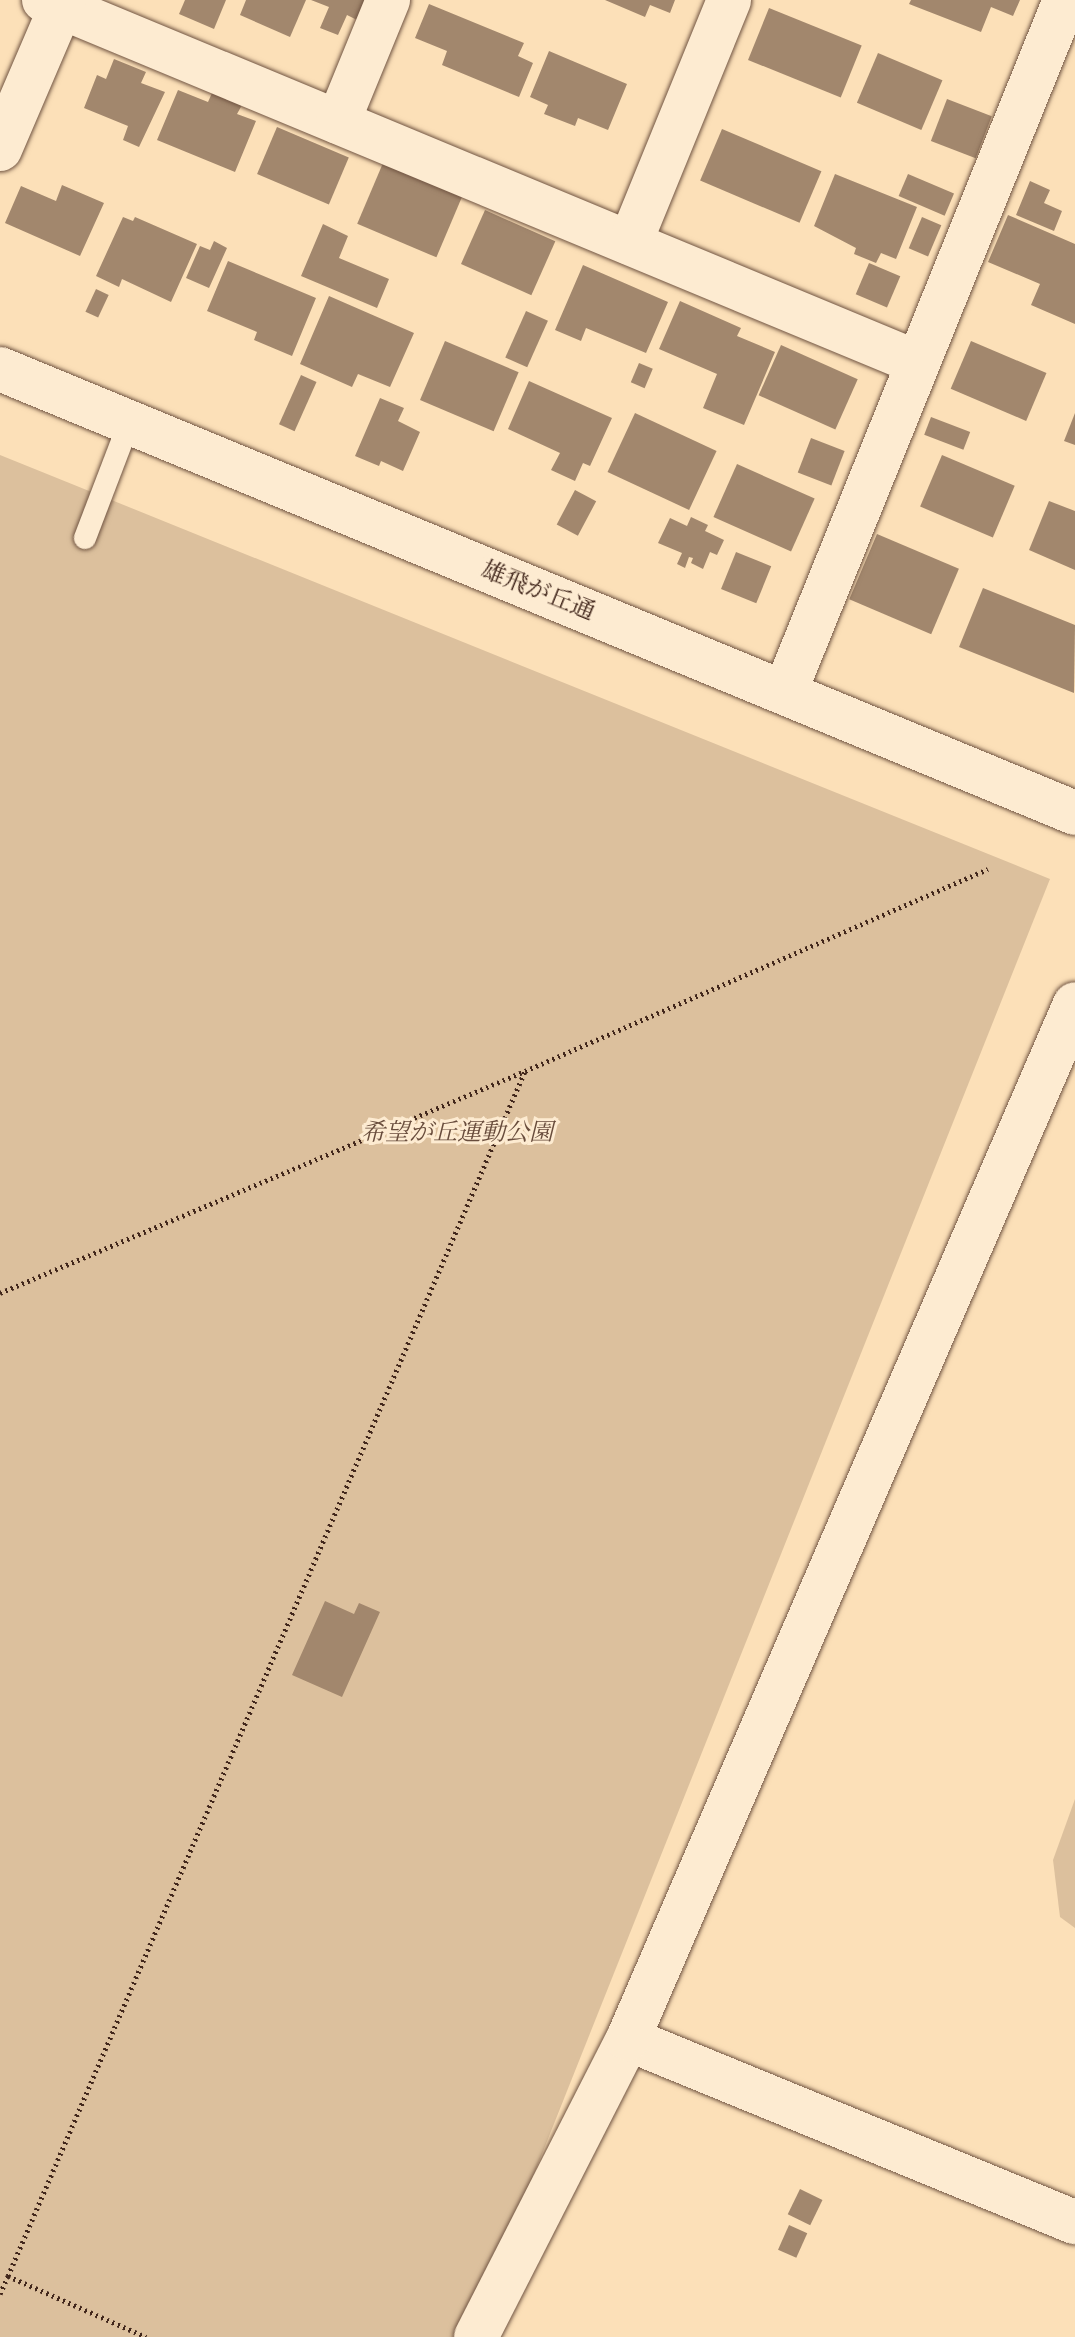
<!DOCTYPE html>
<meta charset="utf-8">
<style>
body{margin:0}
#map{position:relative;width:1075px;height:2337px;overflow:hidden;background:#fce0b8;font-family:Cardo,"Noto Serif JP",serif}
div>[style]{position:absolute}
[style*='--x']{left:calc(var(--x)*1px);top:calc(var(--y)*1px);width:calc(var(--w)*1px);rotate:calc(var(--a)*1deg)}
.green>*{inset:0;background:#dcc09d}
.building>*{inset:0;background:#a2876d;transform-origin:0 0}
.path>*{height:5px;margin-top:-2.5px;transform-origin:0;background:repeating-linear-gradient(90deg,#41261b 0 2px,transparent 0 6px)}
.roads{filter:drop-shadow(0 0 2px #705442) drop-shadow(0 0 2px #705442)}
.service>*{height:22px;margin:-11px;padding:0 11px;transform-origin:11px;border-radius:11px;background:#fdebd1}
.minor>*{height:44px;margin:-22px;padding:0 22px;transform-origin:22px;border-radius:22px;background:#fdebd1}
.tertiary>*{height:44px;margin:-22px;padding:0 22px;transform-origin:22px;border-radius:22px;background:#fdebd1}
span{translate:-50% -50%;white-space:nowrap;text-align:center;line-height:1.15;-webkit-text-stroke:6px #fdebd1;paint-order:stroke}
.street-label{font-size:24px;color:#41261b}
.park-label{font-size:24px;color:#684c3c;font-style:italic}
</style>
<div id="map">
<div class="green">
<div style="clip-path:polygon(0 455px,1050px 879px,469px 2337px,0 2337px)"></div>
<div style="clip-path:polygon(1075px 1799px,1075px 1928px,1060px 1917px,1053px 1860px)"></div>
</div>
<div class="building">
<div style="clip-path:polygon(185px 0,226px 0,214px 29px,179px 14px)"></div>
<div style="clip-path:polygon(246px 0,306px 0,290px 37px,240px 15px)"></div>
<div style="clip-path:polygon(311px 0,366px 0,357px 20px,347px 15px,338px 35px,320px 28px,329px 7px)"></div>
<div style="clip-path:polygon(605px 0,675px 0,670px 13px,650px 5px,645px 17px)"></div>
<div style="clip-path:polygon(911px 0,1020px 0,1013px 16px,991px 7px,981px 32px,909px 4px)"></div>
<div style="clip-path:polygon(429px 4px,524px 43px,518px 56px,533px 63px,519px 97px,442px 65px,447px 51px,415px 38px)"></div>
<div style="left:769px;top:8px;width:100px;height:56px;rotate:22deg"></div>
<div style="clip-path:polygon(549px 51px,627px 84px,608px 130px,578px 118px,575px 126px,544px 114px,548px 105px,530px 97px)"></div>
<div style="left:878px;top:53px;width:70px;height:54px;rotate:23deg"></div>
<div style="clip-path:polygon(114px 59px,146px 72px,141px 83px,165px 92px,139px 147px,123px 140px,128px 126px,84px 108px,97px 75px,106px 79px)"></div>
<div style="clip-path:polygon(178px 90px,208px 102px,212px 93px,242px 105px,237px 114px,256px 121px,235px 172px,157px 140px)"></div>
<div style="left:947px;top:99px;width:48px;height:45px;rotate:21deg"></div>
<div style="left:277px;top:127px;width:78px;height:51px;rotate:23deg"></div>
<div style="left:722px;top:129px;width:108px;height:56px;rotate:23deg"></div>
<div style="left:383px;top:163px;width:86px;height:66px;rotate:23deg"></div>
<div style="clip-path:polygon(835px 174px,917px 207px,896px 259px,881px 253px,876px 263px,854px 254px,856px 248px,814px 226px)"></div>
<div style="left:908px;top:174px;width:50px;height:24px;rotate:23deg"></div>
<div style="clip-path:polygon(1030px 181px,1050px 190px,1044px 203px,1062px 211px,1054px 231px,1016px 215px)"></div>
<div style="clip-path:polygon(62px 185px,104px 203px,80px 256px,5px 223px,21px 186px,56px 201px)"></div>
<div style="left:485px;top:210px;width:77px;height:59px;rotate:24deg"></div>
<div style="clip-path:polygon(1008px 215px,1075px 244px,1075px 324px,1031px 305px,1040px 284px,988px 262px)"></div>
<div style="clip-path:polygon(123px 217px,133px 221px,135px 217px,197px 244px,171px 302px,122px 279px,119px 287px,96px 276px)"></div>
<div style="left:922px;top:217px;width:21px;height:34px;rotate:23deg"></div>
<div style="clip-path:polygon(323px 224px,348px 236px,339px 258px,389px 279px,377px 308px,301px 276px)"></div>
<div style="clip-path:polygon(214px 241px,227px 248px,209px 288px,186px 278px,200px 246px,210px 250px)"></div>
<div style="clip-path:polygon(228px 261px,316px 298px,292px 356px,254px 340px,257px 332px,207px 311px)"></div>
<div style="left:869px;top:263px;width:34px;height:34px;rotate:23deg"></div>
<div style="clip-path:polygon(583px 265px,668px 302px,646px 353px,586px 328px,581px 341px,555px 330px)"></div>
<div style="left:96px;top:289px;width:14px;height:25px;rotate:25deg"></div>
<div style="clip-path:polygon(329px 296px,414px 333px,390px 387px,358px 374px,352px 387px,300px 364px)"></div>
<div style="clip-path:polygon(680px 301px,741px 328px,737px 336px,775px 352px,744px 425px,703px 408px,717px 374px,659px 349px)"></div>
<div style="left:526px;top:311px;width:24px;height:51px;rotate:24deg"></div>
<div style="left:445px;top:341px;width:80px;height:64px;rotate:23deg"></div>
<div style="left:971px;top:341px;width:82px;height:52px;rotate:23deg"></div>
<div style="left:781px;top:345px;width:84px;height:55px;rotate:24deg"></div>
<div style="left:639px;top:363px;width:15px;height:21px;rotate:23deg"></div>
<div style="left:301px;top:375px;width:17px;height:54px;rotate:24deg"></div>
<div style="clip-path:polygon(529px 381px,612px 418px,590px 466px,583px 463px,575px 481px,551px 470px,560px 453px,508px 429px)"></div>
<div style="clip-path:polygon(380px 398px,404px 408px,398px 421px,420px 432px,403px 471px,381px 461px,379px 466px,355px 456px)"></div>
<div style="left:635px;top:413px;width:90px;height:65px;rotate:25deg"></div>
<div style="clip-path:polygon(1075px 413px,1075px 445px,1064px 441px)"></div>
<div style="left:931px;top:417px;width:42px;height:19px;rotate:21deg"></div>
<div style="left:811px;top:438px;width:36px;height:37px;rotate:21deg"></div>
<div style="left:942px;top:455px;width:79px;height:56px;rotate:23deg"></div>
<div style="left:737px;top:464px;width:85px;height:58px;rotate:24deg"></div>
<div style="left:575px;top:490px;width:24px;height:39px;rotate:28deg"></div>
<div style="clip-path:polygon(1049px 501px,1075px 511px,1075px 570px,1029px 550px)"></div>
<div style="clip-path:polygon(691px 517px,708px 525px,705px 531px,724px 540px,717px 555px,710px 552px,703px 569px,691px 563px,693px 558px,689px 557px,685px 568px,677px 564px,682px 553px,658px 543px,670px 518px,687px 526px)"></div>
<div style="left:877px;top:534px;width:89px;height:71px;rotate:23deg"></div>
<div style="left:736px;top:552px;width:38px;height:40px;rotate:22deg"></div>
<div style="clip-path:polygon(983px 588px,1075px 625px,1074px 693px,959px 647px)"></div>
<div style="clip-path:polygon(325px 1601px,354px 1614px,359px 1603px,380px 1612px,342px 1697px,292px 1675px)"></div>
<div style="left:800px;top:2189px;width:25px;height:28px;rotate:26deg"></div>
<div style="left:789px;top:2225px;width:20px;height:27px;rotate:24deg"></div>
</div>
<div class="path">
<div style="--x:0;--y:1293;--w:570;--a:-22.92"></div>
<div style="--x:525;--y:1071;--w:505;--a:-23.57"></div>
<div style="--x:8;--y:2276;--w:1311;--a:-66.78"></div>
<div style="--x:0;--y:2294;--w:20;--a:-66"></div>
<div style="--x:8;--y:2276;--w:151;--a:23.8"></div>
</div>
<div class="roads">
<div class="service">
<div style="--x:85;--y:538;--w:123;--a:-69.1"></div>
</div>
<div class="minor">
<div style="--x:44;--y:0;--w:946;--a:22.55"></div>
<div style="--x:338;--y:122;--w:132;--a:-67.7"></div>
<div style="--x:0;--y:149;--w:162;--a:-66.8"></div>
<div style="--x:630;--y:243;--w:262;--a:-67.8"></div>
<div style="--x:785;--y:692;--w:747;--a:-67.97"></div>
<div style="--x:628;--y:2039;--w:483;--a:22.3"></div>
<div style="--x:476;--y:2337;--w:335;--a:-63"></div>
<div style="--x:628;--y:2039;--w:1127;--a:-66.64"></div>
</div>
<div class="tertiary">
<div style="--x:0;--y:369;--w:1163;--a:22.44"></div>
</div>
</div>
<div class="street-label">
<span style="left:538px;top:591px;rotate:22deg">雄飛が丘通</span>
</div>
<div class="park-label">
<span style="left:457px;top:1133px">希望が丘運動公園</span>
</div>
</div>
